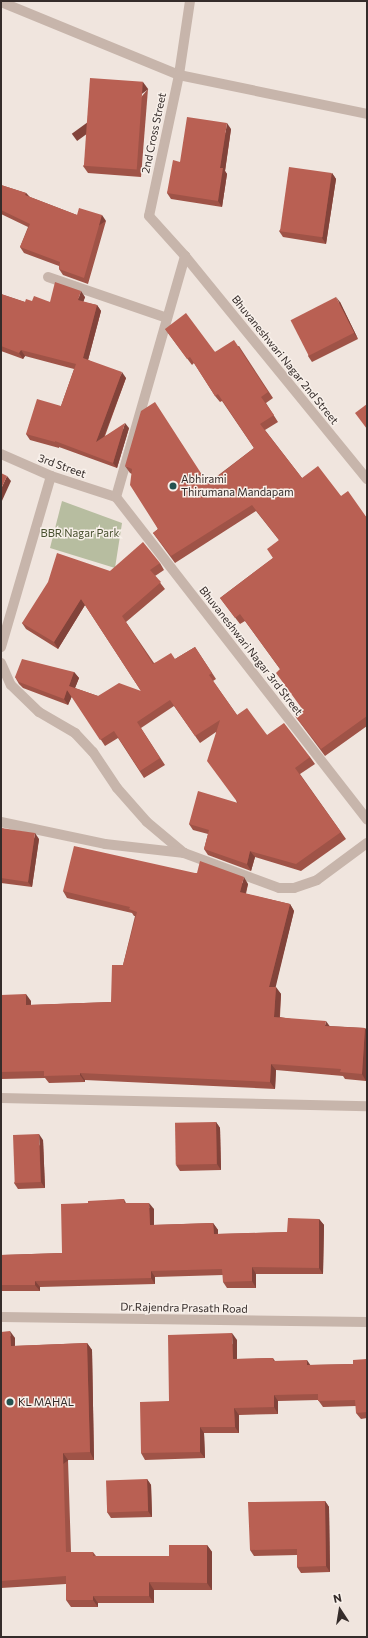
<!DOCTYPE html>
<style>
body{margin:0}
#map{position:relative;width:368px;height:1638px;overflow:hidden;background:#f0e5de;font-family:Commissioner,sans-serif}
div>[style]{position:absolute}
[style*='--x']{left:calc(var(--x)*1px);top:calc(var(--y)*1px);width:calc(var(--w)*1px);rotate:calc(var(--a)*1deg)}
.green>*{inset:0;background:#b7bda0}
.minor>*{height:10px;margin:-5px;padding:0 5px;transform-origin:5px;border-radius:5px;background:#c7b5ab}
.tertiary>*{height:10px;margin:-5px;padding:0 5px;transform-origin:5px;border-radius:5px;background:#c7b5ab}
.wall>*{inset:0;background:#9f5347}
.shaded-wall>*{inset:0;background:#82433a;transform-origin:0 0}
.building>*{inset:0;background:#b96053;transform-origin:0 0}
.dots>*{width:11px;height:11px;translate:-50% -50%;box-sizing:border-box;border:2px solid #f8f0ea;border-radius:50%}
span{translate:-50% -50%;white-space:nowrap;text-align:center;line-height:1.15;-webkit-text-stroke:3px #f8f0ea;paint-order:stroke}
.street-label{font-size:11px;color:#352c2a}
.poi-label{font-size:11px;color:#352c2a}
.left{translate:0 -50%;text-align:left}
.park-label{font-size:11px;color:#495130}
.frame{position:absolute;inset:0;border:2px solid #352c2a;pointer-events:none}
.north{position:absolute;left:320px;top:1590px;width:40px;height:40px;-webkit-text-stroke:3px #f8f0ea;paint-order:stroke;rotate:348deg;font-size:11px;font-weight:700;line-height:16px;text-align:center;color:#352c2a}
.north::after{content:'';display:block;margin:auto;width:14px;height:18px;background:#352c2a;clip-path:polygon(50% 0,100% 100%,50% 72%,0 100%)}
</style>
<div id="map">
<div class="green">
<div style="clip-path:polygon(62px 501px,122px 523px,115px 568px,50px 548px)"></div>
</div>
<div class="minor">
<div style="--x:190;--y:1;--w:75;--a:98.5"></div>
<div style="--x:179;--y:75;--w:144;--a:102"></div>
<div style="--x:149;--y:216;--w:54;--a:48"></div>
<div style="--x:185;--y:256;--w:288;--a:50.8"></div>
<div style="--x:1;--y:2;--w:192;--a:22.3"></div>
<div style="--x:179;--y:75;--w:192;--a:11.7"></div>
<div style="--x:48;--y:277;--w:126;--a:19"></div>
<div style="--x:1;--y:454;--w:55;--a:23.7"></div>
<div style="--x:51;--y:476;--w:68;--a:17.9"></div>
<div style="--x:116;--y:497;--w:409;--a:52.1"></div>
<div style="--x:116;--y:497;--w:251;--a:-74"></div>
<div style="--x:1;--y:647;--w:178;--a:-73.7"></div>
<div style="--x:1;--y:663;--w:24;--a:66"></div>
<div style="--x:11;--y:685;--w:39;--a:44"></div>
<div style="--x:39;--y:712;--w:42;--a:30.3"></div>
<div style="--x:75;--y:733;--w:26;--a:47"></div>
<div style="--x:93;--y:752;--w:43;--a:56.3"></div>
<div style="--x:117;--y:788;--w:45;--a:48.6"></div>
<div style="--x:147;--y:822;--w:48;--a:40"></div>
<div style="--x:184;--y:853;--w:101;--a:20.2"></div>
<div style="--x:279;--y:888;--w:15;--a:0"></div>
<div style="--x:294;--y:888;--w:24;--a:-19"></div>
<div style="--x:317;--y:880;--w:62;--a:-36.5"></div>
<div style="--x:1;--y:822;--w:106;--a:11.9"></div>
<div style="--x:105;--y:844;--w:80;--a:6.5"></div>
<div style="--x:1;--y:1098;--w:366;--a:1.3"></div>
</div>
<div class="tertiary">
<div style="--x:1;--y:1317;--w:366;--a:0.8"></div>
</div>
<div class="wall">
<div style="clip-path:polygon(148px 89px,141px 177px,88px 173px,83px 166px)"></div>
<div style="clip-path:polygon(231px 129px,225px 171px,227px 174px,222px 207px,171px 199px,167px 193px,180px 162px)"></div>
<div style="clip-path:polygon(332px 173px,336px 179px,326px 244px,283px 237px,279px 231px)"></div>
<div style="clip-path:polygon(1px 185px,26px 193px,30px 197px,77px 215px,106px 221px,88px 284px,63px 275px,59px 269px,59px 266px,24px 253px,20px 247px,28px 227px,1px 214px)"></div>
<div style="clip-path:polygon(1px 294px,25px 302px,32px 301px,50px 302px,85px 297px,83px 302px,97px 305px,101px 311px,88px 360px,126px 378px,105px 436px,129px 428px,117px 468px,59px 447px,59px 448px,30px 440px,26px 434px,61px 406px,74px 369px,25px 356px,23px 359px,1px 351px)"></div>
<div style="clip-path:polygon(340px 302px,358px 339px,312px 362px,308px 356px)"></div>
<div style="clip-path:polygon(165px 329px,215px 352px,239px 346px,273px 398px,266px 403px,278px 422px,265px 430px,302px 478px,341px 496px,367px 518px,367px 726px,325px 756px,295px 716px,303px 710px,280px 669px,245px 621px,240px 624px,220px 598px,273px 558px,279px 540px,256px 511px,175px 563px,153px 533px,158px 529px,132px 474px,130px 473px,125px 466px,208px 483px,254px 448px,222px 401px,220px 402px,215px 396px,194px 363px,192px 365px)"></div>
<div style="clip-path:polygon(160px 563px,164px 570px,155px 576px,165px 589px,126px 622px,154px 663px,175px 659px,195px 647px,216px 679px,213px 681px,237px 715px,267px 735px,310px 757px,315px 764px,300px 774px,346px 839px,301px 871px,255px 857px,251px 871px,208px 855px,204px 849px,208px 834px,193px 830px,189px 824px,237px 803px,216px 732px,200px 743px,174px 706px,141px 728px,165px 765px,144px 778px,118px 738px,105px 746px,72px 696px,68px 705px,23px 688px,19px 684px,15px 677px,74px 672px,79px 678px,75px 688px,98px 696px,141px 691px,85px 605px,58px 649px,26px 629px,22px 623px,110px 571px)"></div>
<div style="clip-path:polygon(1px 828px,39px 839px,32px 887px,1px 883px)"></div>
<div style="clip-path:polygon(195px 873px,248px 884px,246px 894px,290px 904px,294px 911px,275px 987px,281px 994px,280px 1017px,330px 1026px,365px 1028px,367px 1031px,367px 1071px,366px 1081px,345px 1079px,343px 1076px,276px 1070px,275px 1089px,85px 1080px,85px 1082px,49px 1083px,45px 1078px,1px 1079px,1px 995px,31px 1001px,31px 1005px,111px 1002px,123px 965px,135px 916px,134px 916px,132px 913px,67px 898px,63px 891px)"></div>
<div style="clip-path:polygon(216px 1122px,220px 1128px,221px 1170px,180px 1171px,176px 1165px)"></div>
<div style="clip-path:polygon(43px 1140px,45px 1188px,18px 1189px,14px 1183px)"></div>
<div style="clip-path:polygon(124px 1199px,126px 1203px,154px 1209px,154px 1225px,213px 1223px,218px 1230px,218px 1234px,287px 1232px,319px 1219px,324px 1225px,323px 1274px,256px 1274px,256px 1288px,227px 1288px,223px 1282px,223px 1275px,155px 1277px,155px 1284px,40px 1287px,40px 1291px,1px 1291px,1px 1255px,62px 1253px,88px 1203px)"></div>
<div style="clip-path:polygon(1px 1332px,15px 1338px,15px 1346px,87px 1343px,92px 1350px,94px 1460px,68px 1460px,71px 1552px,93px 1552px,96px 1556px,169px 1556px,207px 1545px,212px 1552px,212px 1590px,154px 1590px,154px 1603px,98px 1603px,98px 1607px,71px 1607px,66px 1600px,66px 1584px,1px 1588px)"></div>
<div style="clip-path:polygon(237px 1340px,237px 1359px,273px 1358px,275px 1361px,310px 1365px,353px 1364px,367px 1359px,367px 1418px,361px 1419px,356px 1413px,356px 1406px,323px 1407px,318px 1400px,278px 1401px,278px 1414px,239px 1415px,239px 1433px,204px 1433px,205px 1458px,145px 1460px,141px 1453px,169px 1401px)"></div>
<div style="clip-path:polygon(147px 1479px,151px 1485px,152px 1517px,111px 1518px,107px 1512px)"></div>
<div style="clip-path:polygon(325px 1501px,329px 1507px,330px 1572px,301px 1573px,297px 1567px,297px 1555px,254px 1556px,250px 1550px)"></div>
</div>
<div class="shaded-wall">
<div style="left:143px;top:82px;width:9px;height:88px;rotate:54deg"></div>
<div style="clip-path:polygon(227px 123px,231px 129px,225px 171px,227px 174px,222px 207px,218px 201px,220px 168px)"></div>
<div style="clip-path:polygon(332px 173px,336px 179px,326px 244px,322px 238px)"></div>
<div style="clip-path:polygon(26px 193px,30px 198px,25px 195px)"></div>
<div style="left:102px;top:215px;width:7px;height:66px;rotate:56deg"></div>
<div style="clip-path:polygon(81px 291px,85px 297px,82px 306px,78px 300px)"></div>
<div style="clip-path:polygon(336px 297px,340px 302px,358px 339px,354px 333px)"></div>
<div style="clip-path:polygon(97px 305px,101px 311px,87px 364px,83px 358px)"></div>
<div style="clip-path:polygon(21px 350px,25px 356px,23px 359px,19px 353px)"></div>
<div style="clip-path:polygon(122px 372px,126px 378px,100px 447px,96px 442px)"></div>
<div style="clip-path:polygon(125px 423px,129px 428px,117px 468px,113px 463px)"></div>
<div style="clip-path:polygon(7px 476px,11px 481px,1px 503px,1px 489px)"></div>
<div style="clip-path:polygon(81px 599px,85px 605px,58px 649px,54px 642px)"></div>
<div style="clip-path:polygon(74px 672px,79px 678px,73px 693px,69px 686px)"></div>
<div style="clip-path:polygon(67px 690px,72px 696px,68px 705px,64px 699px)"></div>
<div style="clip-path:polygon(35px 833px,39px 839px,32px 887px,28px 882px)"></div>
<div style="clip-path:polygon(250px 851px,255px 857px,251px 871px,247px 864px)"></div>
<div style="clip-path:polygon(244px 877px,248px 884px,244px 899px,240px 892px)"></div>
<div style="clip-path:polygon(290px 904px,294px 911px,274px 994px,269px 987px)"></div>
<div style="clip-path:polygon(276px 987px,281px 994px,279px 1024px,274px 1017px)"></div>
<div style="clip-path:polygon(26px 994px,31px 1001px,31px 1012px,26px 1005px)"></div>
<div style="clip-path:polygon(326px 1021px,331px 1028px,325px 1026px)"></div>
<div style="clip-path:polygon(365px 1028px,367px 1031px,367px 1071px,366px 1081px,362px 1074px)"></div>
<div style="clip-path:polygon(271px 1064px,276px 1070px,275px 1089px,270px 1082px)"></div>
<div style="clip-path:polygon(80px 1073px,85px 1080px,85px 1082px,80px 1075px)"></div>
<div style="clip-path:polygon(216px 1122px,220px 1128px,221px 1170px,217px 1164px)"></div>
<div style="clip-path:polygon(39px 1134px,43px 1140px,45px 1188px,41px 1182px)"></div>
<div style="clip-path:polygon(149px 1203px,154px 1209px,154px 1231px,150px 1225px)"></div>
<div style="clip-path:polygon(319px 1219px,324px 1225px,323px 1274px,319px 1268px)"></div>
<div style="clip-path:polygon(213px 1223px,218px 1230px,218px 1241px,214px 1234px)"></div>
<div style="clip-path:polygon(252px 1267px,256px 1274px,256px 1288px,252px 1281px)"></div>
<div style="clip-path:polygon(151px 1271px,155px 1277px,155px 1284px,151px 1278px)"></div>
<div style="clip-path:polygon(35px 1281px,40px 1287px,40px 1291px,35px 1285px)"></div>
<div style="clip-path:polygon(10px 1331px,15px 1338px,15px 1353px,11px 1346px)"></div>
<div style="clip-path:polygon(232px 1333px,237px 1340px,237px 1365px,233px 1359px)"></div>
<div style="clip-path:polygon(87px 1343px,92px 1350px,94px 1460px,90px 1452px)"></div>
<div style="clip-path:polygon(307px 1360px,311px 1366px,307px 1365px)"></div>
<div style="clip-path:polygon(274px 1395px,278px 1401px,278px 1414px,274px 1407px)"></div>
<div style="clip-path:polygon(234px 1408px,239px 1415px,239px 1433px,235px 1427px)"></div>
<div style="clip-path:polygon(200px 1427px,204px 1433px,205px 1458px,200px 1452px)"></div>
<div style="left:63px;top:1453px;width:9px;height:99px;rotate:54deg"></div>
<div style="clip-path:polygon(147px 1479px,151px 1485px,152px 1517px,148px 1511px)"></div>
<div style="clip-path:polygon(325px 1501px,329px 1507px,330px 1572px,326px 1566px)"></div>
<div style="clip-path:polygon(207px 1545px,212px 1552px,212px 1590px,207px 1583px)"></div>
<div style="clip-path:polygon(149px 1582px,154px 1590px,154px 1603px,149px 1596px)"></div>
<div style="clip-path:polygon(93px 1596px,98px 1603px,98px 1607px,93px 1600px)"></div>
</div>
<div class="building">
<div style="left:90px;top:78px;width:53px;height:88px;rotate:4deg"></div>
<div style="clip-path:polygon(187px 117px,227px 123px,220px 168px,223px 168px,218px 201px,167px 193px,173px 160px,180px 162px)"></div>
<div style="left:289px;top:167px;width:43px;height:65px;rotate:8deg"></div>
<div style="clip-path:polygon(1px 185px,26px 193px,25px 195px,77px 215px,79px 208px,102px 215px,84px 278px,59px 269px,60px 262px,20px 247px,30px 224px,1px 210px)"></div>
<div style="clip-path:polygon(55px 282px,81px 291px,78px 300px,97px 305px,83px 358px,122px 372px,96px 442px,125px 423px,113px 463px,55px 441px,55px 442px,26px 434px,37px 399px,61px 406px,76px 364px,21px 350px,19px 353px,1px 346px,1px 294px,25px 302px,26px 299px,32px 301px,34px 296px,50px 302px)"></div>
<div style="left:336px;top:297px;width:40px;height:51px;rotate:63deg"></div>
<div style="clip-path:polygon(186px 313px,215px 352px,234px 340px,268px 392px,261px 397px,274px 415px,260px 424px,302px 478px,318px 466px,341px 496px,348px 491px,367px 518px,367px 716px,321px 749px,295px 716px,303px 710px,276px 673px,280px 669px,240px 614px,235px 618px,220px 598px,273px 558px,267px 549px,279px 540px,252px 505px,171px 556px,153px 533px,158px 529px,130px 485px,132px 469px,125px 466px,141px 411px,155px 402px,208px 484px,254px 448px,218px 394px,215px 396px,190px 357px,187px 359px,165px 329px)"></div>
<div style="clip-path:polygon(367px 404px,367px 429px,355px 413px)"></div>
<div style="clip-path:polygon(1px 473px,7px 476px,1px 489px)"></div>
<div style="clip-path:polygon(143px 542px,160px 563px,150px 570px,161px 582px,122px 616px,153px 664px,171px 653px,175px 659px,195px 647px,212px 673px,209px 675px,237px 715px,247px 708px,267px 735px,284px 723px,310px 757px,295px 768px,341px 832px,296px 864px,250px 851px,247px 864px,204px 849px,209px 830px,189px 824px,198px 791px,238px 803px,207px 761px,220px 720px,195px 736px,170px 700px,137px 722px,160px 758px,140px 771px,114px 731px,100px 740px,67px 690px,64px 699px,19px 682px,15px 677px,22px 659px,74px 672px,69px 686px,98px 696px,119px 683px,141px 691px,81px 599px,54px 642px,22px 623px,48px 582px,57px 553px,110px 571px)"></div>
<div style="clip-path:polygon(1px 828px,35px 833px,28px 882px,1px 878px)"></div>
<div style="clip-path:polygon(74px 846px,195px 873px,197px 873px,200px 861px,244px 877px,240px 892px,290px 904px,269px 987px,276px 987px,274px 1017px,326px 1021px,325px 1026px,365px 1028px,362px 1074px,340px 1072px,341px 1069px,271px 1064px,270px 1082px,80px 1073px,80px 1075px,44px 1076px,44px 1071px,1px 1072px,1px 995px,26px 994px,26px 1005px,111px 1002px,112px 965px,123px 965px,137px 912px,129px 909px,130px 907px,63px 891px)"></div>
<div style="left:216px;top:1122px;width:42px;height:41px;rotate:89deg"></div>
<div style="left:39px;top:1134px;width:48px;height:26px;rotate:88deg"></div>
<div style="clip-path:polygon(124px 1199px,124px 1203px,149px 1203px,150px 1225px,213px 1223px,214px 1234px,287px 1232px,288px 1218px,319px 1219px,319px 1268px,252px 1267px,252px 1281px,223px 1282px,222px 1269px,151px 1271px,151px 1278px,35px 1281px,35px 1285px,1px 1285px,1px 1255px,62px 1253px,61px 1204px,88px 1203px,88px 1201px)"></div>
<div style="clip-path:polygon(10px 1331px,11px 1346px,87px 1343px,90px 1452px,63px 1453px,66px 1552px,93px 1552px,93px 1556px,169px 1556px,169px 1545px,207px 1545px,207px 1583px,149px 1582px,149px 1596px,93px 1596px,93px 1600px,66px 1600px,66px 1576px,1px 1581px,1px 1332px)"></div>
<div style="clip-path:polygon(232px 1333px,233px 1359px,273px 1358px,273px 1361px,307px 1360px,307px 1365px,353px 1364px,353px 1360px,367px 1359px,367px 1412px,356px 1413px,355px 1400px,318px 1401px,318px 1394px,274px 1395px,274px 1407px,234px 1408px,235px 1427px,200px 1427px,200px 1452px,141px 1453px,140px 1402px,169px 1401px,168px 1335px)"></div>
<div style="left:147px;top:1479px;width:32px;height:41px;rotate:88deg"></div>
<div style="clip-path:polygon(325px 1501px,326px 1566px,297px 1567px,297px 1549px,250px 1550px,248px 1502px)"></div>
</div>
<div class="dots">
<div style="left:173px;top:486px;background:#245250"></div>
<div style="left:10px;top:1402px;background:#245250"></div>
</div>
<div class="street-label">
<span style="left:154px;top:133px;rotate:-78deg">2nd Cross Street</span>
<span style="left:285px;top:360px;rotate:51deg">Bhuvaneshwari Nagar 2nd Street</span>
<span style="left:62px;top:466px;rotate:20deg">3rd Street</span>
<span style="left:251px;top:651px;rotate:52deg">Bhuvaneshwari Nagar 3rd Street</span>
<span style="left:184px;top:1308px;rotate:1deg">Dr.Rajendra Prasath Road</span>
</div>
<div class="poi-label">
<span class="left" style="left:181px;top:486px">Abhirami<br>Thirumana Mandapam</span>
<span class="left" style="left:18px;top:1402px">KL MAHAL</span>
</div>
<div class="park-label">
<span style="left:80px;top:533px">BBR Nagar Park</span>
</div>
<div class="frame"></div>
<div class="north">N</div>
</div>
